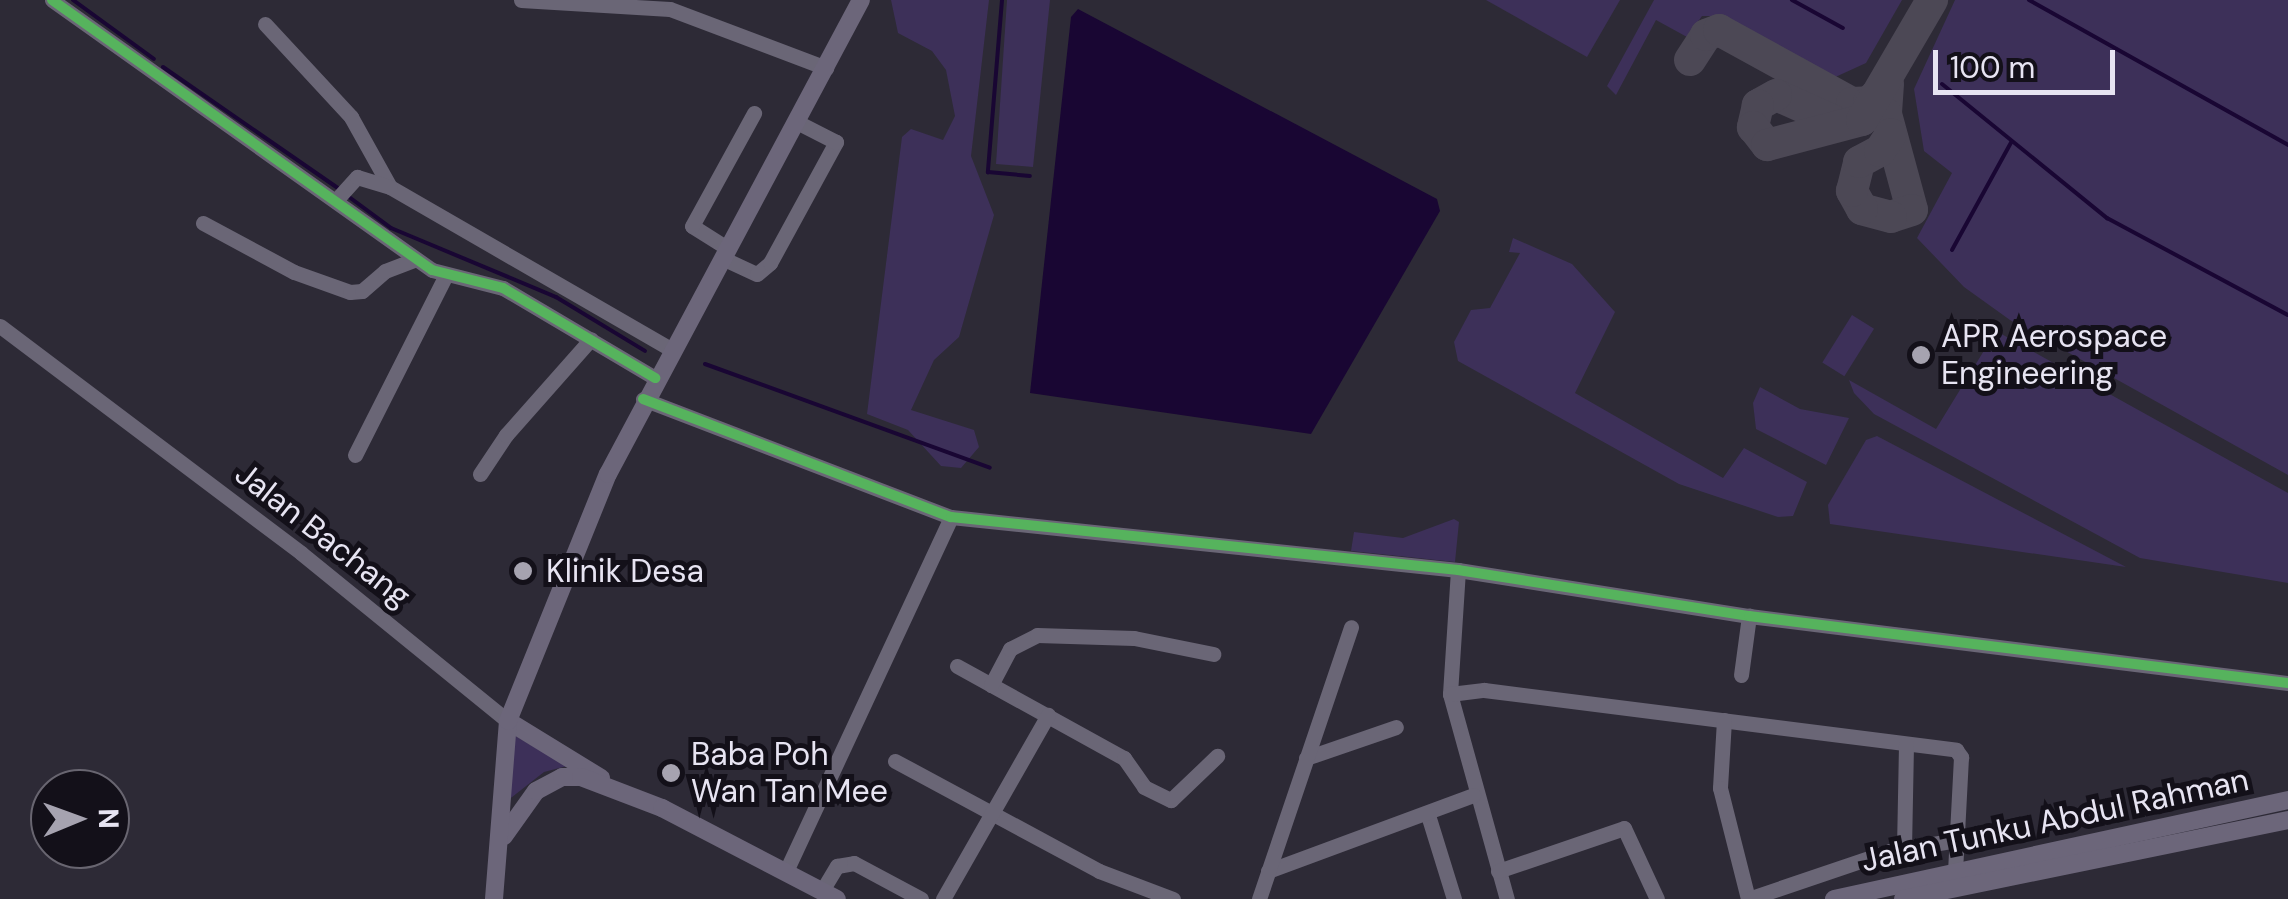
<!DOCTYPE html>
<style>
body{margin:0}
#map{position:relative;width:2288px;height:899px;overflow:hidden;background:#2d2a36;font-family:"DM Sans",sans-serif}
div>[style]{position:absolute}
[style*='--x']{left:calc(var(--x)*1px);top:calc(var(--y)*1px);width:calc(var(--w)*1px);rotate:calc(var(--a)*1deg)}
.green>*{inset:0;background:#3d3059;transform-origin:0 0}
.water>*{inset:0;background:#190633}
.stream>*{height:4px;margin:-2px;padding:0 2px;transform-origin:2px;border-radius:2px;background:#190633}
.taxiway>*{height:32px;margin:-16px;padding:0 16px;transform-origin:16px;border-radius:16px;background:#4c4855}
.minor>*{height:15px;margin:-7.5px;padding:0 7.5px;transform-origin:7.5px;border-radius:7.5px;background:#6a6676}
.major>*{height:18px;margin:-9px;padding:0 9px;transform-origin:9px;border-radius:9px;background:#6c667a}
.cycleway>*{height:10px;margin:-5px;padding:0 5px;transform-origin:5px;border-radius:5px;background:#56b35d}
.dots>*{width:28px;height:28px;translate:-50% -50%;box-sizing:border-box;border:5px solid #131019;border-radius:50%}
span{translate:-50% -50%;white-space:nowrap;text-align:center;line-height:1.15;-webkit-text-stroke:10px #131019;paint-order:stroke}
.poi-label{font-size:32px;color:#e7e4f2}
.left{translate:0 -50%;text-align:left}
.street-label{font-size:32px;color:#e7e4f2}
.north{position:absolute;left:30px;top:769px;width:100px;height:100px;box-sizing:border-box;background:#131019;border:2px solid #686570;border-radius:50%;rotate:89deg;font-size:28px;font-weight:700;line-height:40px;text-align:center;color:#e7e4f2}
.north::after{content:'';display:block;margin:auto;width:35px;height:45px;background:#a6a3b0;clip-path:polygon(50% 0,100% 100%,50% 72%,0 100%)}
.scale{position:absolute;left:1933px;top:50px;width:182px;height:45px;box-sizing:border-box;border:5px solid #e7e4f2;border-top:0;padding-left:12px;font-size:30px;line-height:35px;white-space:nowrap;color:#e7e4f2;-webkit-text-stroke:8px #131019;paint-order:stroke}
</style>
<div id="map">
<div class="green">
<div style="clip-path:polygon(891px 0,989px 0,971px 156px,994px 215px,959px 337px,934px 360px,911px 410px,974px 430px,979px 447px,961px 468px,941px 466px,908px 430px,867px 414px,902px 137px,911px 129px,943px 140px,955px 116px,946px 70px,932px 51px,898px 33px)"></div>
<div style="clip-path:polygon(1007px 0,1050px 0,1033px 167px,996px 164px)"></div>
<div style="clip-path:polygon(1486px 0,1620px 0,1587px 57px)"></div>
<div style="clip-path:polygon(1654px 0,1902px 0,1866px 63px,1831px 79px,1716px 16px,1702px 16px,1687px 37px,1656px 20px,1616px 95px,1607px 86px)"></div>
<div style="clip-path:polygon(1955px 0,2288px 0,2288px 475px,2010px 320px,1964px 287px,1917px 238px,1952px 173px,1924px 151px,1914px 89px)"></div>
<div style="clip-path:polygon(1513px 238px,1572px 264px,1615px 312px,1575px 393px,1723px 478px,1744px 448px,1807px 482px,1793px 516px,1778px 517px,1679px 484px,1458px 361px,1454px 342px,1471px 310px,1490px 308px,1520px 253px,1509px 252px)"></div>
<div style="left:1852px;top:315px;width:26px;height:56px;rotate:32deg"></div>
<div style="clip-path:polygon(1996px 331px,2288px 493px,2288px 583px,2140px 558px,1874px 414px,1854px 393px,1849px 380px,1936px 429px)"></div>
<div style="clip-path:polygon(1760px 387px,1800px 409px,1849px 418px,1826px 465px,1756px 429px,1753px 403px)"></div>
<div style="clip-path:polygon(1877px 436px,2126px 567px,1830px 524px,1828px 505px,1866px 440px)"></div>
<div style="clip-path:polygon(1454px 519px,1459px 522px,1455px 562px,1351px 551px,1354px 532px,1403px 538px)"></div>
<div style="clip-path:polygon(512px 734px,567px 766px,544px 772px,507px 801px)"></div>
</div>
<div class="water">
<div style="clip-path:polygon(1078px 9px,1437px 199px,1440px 211px,1311px 434px,1030px 393px,1071px 17px)"></div>
</div>
<div class="stream">
<div style="--x:73;--y:0;--w:100;--a:36.1"></div>
<div style="--x:1002;--y:0;--w:173;--a:94.7"></div>
<div style="--x:988;--y:172;--w:42;--a:5.4"></div>
<div style="--x:1792;--y:0;--w:58;--a:28.8"></div>
<div style="--x:2029;--y:0;--w:297;--a:29.2"></div>
<div style="--x:163;--y:67;--w:213;--a:34.7"></div>
<div style="--x:1942;--y:84;--w:213;--a:39.1"></div>
<div style="--x:2107;--y:218;--w:205;--a:28.2"></div>
<div style="--x:345;--y:194;--w:57;--a:36.5"></div>
<div style="--x:391;--y:228;--w:179;--a:22.7"></div>
<div style="--x:556;--y:297;--w:104;--a:31.2"></div>
<div style="--x:1952;--y:250;--w:124;--a:-61.2"></div>
<div style="--x:705;--y:364;--w:303;--a:20"></div>
</div>
<div class="taxiway">
<div style="--x:1690;--y:60;--w:30;--a:-57"></div>
<div style="--x:1706;--y:35;--w:14;--a:-21"></div>
<div style="--x:1719;--y:30;--w:152;--a:28.8"></div>
<div style="--x:1852;--y:103;--w:17;--a:-3"></div>
<div style="--x:1869;--y:102;--w:19;--a:-43"></div>
<div style="--x:1888;--y:84;--w:30;--a:94"></div>
<div style="--x:1886;--y:114;--w:99;--a:74.8"></div>
<div style="--x:1912;--y:210;--w:22;--a:162"></div>
<div style="--x:1891;--y:217;--w:30;--a:-165"></div>
<div style="--x:1862;--y:209;--w:21;--a:-119"></div>
<div style="--x:1852;--y:191;--w:30;--a:-76"></div>
<div style="--x:1859;--y:162;--w:24;--a:-28"></div>
<div style="--x:1880;--y:151;--w:20;--a:-57"></div>
<div style="--x:1832;--y:120;--w:61;--a:-155.9"></div>
<div style="--x:1776;--y:95;--w:21;--a:151"></div>
<div style="--x:1758;--y:105;--w:23;--a:103"></div>
<div style="--x:1753;--y:127;--w:23;--a:52"></div>
<div style="--x:1767;--y:145;--w:98;--a:-14.7"></div>
<div style="--x:1862;--y:120;--w:139;--a:-59.7"></div>
</div>
<div class="minor">
<div style="--x:52;--y:0;--w:466;--a:35.4"></div>
<div style="--x:432;--y:270;--w:73;--a:14.2"></div>
<div style="--x:503;--y:288;--w:177;--a:30.6"></div>
<div style="--x:521;--y:0;--w:149;--a:3.5"></div>
<div style="--x:670;--y:9;--w:167;--a:20.7"></div>
<div style="--x:265;--y:24;--w:127;--a:47.2"></div>
<div style="--x:351;--y:117;--w:80;--a:60.9"></div>
<div style="--x:390;--y:187;--w:324;--a:30"></div>
<div style="--x:337;--y:199;--w:30;--a:-48"></div>
<div style="--x:357;--y:177;--w:34;--a:17"></div>
<div style="--x:203;--y:223;--w:103;--a:28.3"></div>
<div style="--x:294;--y:272;--w:59;--a:19.7"></div>
<div style="--x:350;--y:292;--w:12;--a:-5"></div>
<div style="--x:362;--y:291;--w:30;--a:-41"></div>
<div style="--x:385;--y:271;--w:33;--a:-21"></div>
<div style="--x:727;--y:248;--w:41;--a:-147.8"></div>
<div style="--x:692;--y:226;--w:129;--a:-61.2"></div>
<div style="--x:722;--y:258;--w:38;--a:25"></div>
<div style="--x:757;--y:274;--w:17;--a:-40"></div>
<div style="--x:770;--y:263;--w:138;--a:-61.4"></div>
<div style="--x:836;--y:142;--w:44;--a:-152.9"></div>
<div style="--x:0;--y:326;--w:377;--a:37"></div>
<div style="--x:301;--y:553;--w:267;--a:39.1"></div>
<div style="--x:643;--y:399;--w:330;--a:21"></div>
<div style="--x:951;--y:517;--w:510;--a:5.97"></div>
<div style="--x:1458;--y:570;--w:295;--a:9"></div>
<div style="--x:1749;--y:616;--w:543;--a:7.09"></div>
<div style="--x:355;--y:455;--w:199;--a:-63.2"></div>
<div style="--x:480;--y:474;--w:47;--a:-56.3"></div>
<div style="--x:506;--y:435;--w:128;--a:-48.5"></div>
<div style="--x:1458;--y:570;--w:124;--a:93.7"></div>
<div style="--x:1450;--y:694;--w:213;--a:74.5"></div>
<div style="--x:957;--y:666;--w:191;--a:28.9"></div>
<div style="--x:1124;--y:758;--w:35;--a:55"></div>
<div style="--x:1144;--y:787;--w:30;--a:26"></div>
<div style="--x:1171;--y:800;--w:64;--a:-43.7"></div>
<div style="--x:1741;--y:675;--w:60;--a:-82.3"></div>
<div style="--x:991;--y:685;--w:41;--a:-62.2"></div>
<div style="--x:1010;--y:649;--w:30;--a:-27"></div>
<div style="--x:1037;--y:635;--w:97;--a:1.8"></div>
<div style="--x:1134;--y:638;--w:81;--a:11.4"></div>
<div style="--x:1450;--y:694;--w:34;--a:-7"></div>
<div style="--x:1484;--y:690;--w:476;--a:7.2"></div>
<div style="--x:1956;--y:750;--w:9;--a:54"></div>
<div style="--x:1961;--y:757;--w:113;--a:93"></div>
<div style="--x:1724;--y:720;--w:68;--a:93.4"></div>
<div style="--x:1720;--y:788;--w:114;--a:75.8"></div>
<div style="--x:1306;--y:758;--w:95;--a:-19"></div>
<div style="--x:895;--y:761;--w:232;--a:28.3"></div>
<div style="--x:1099;--y:871;--w:79;--a:20.7"></div>
<div style="--x:1428;--y:815;--w:88;--a:72.8"></div>
<div style="--x:1904;--y:849;--w:105;--a:-88.9"></div>
<div style="--x:787;--y:869;--w:388;--a:-65"></div>
<div style="--x:1268;--y:871;--w:219;--a:-20.3"></div>
<div style="--x:1498;--y:871;--w:133;--a:-18.8"></div>
<div style="--x:1624;--y:828;--w:78;--a:65.1"></div>
<div style="--x:823;--y:889;--w:27;--a:-59"></div>
<div style="--x:837;--y:866;--w:17;--a:-10"></div>
<div style="--x:854;--y:863;--w:76;--a:28.2"></div>
<div style="--x:943;--y:899;--w:212;--a:-60.3"></div>
<div style="--x:1259;--y:899;--w:287;--a:-71.3"></div>
<div style="--x:1748;--y:899;--w:150;--a:-18.7"></div>
<div style="--x:1890;--y:851;--w:68;--a:-9.3"></div>
</div>
<div class="major">
<div style="--x:508;--y:721;--w:109;--a:31.5"></div>
<div style="--x:504;--y:836;--w:55;--a:-54.6"></div>
<div style="--x:536;--y:791;--w:30;--a:-28"></div>
<div style="--x:562;--y:777;--w:19;--a:0"></div>
<div style="--x:581;--y:777;--w:87;--a:20.9"></div>
<div style="--x:662;--y:808;--w:197;--a:27.5"></div>
<div style="--x:494;--y:899;--w:179;--a:-85.5"></div>
<div style="--x:508;--y:721;--w:266;--a:-68"></div>
<div style="--x:608;--y:474;--w:537;--a:-61.91"></div>
<div style="--x:1834;--y:899;--w:465;--a:-12.3"></div>
<div style="--x:1903;--y:899;--w:393;--a:-11.6"></div>
</div>
<div class="cycleway">
<div style="--x:52;--y:0;--w:466;--a:35.4"></div>
<div style="--x:432;--y:270;--w:73;--a:14.2"></div>
<div style="--x:503;--y:288;--w:177;--a:30.6"></div>
<div style="--x:643;--y:399;--w:330;--a:21"></div>
<div style="--x:951;--y:517;--w:510;--a:5.97"></div>
<div style="--x:1458;--y:570;--w:295;--a:9"></div>
<div style="--x:1749;--y:616;--w:543;--a:7.09"></div>
</div>
<div class="dots">
<div style="left:1921px;top:355px;background:#a6a3b0"></div>
<div style="left:523px;top:571px;background:#a6a3b0"></div>
<div style="left:671px;top:773px;background:#a6a3b0"></div>
</div>
<div class="poi-label">
<span class="left" style="left:1941px;top:355px">APR Aerospace<br>Engineering</span>
<span class="left" style="left:546px;top:571px">Klinik Desa</span>
<span class="left" style="left:691px;top:773px">Baba Poh<br>Wan Tan Mee</span>
</div>
<div class="street-label">
<span style="left:323px;top:535px;rotate:38deg">Jalan Bachang</span>
<span style="left:2055px;top:820px;rotate:-12deg">Jalan Tunku Abdul Rahman</span>
</div>
<div class="north">N</div>
<div class="scale">100 m</div>
</div>
